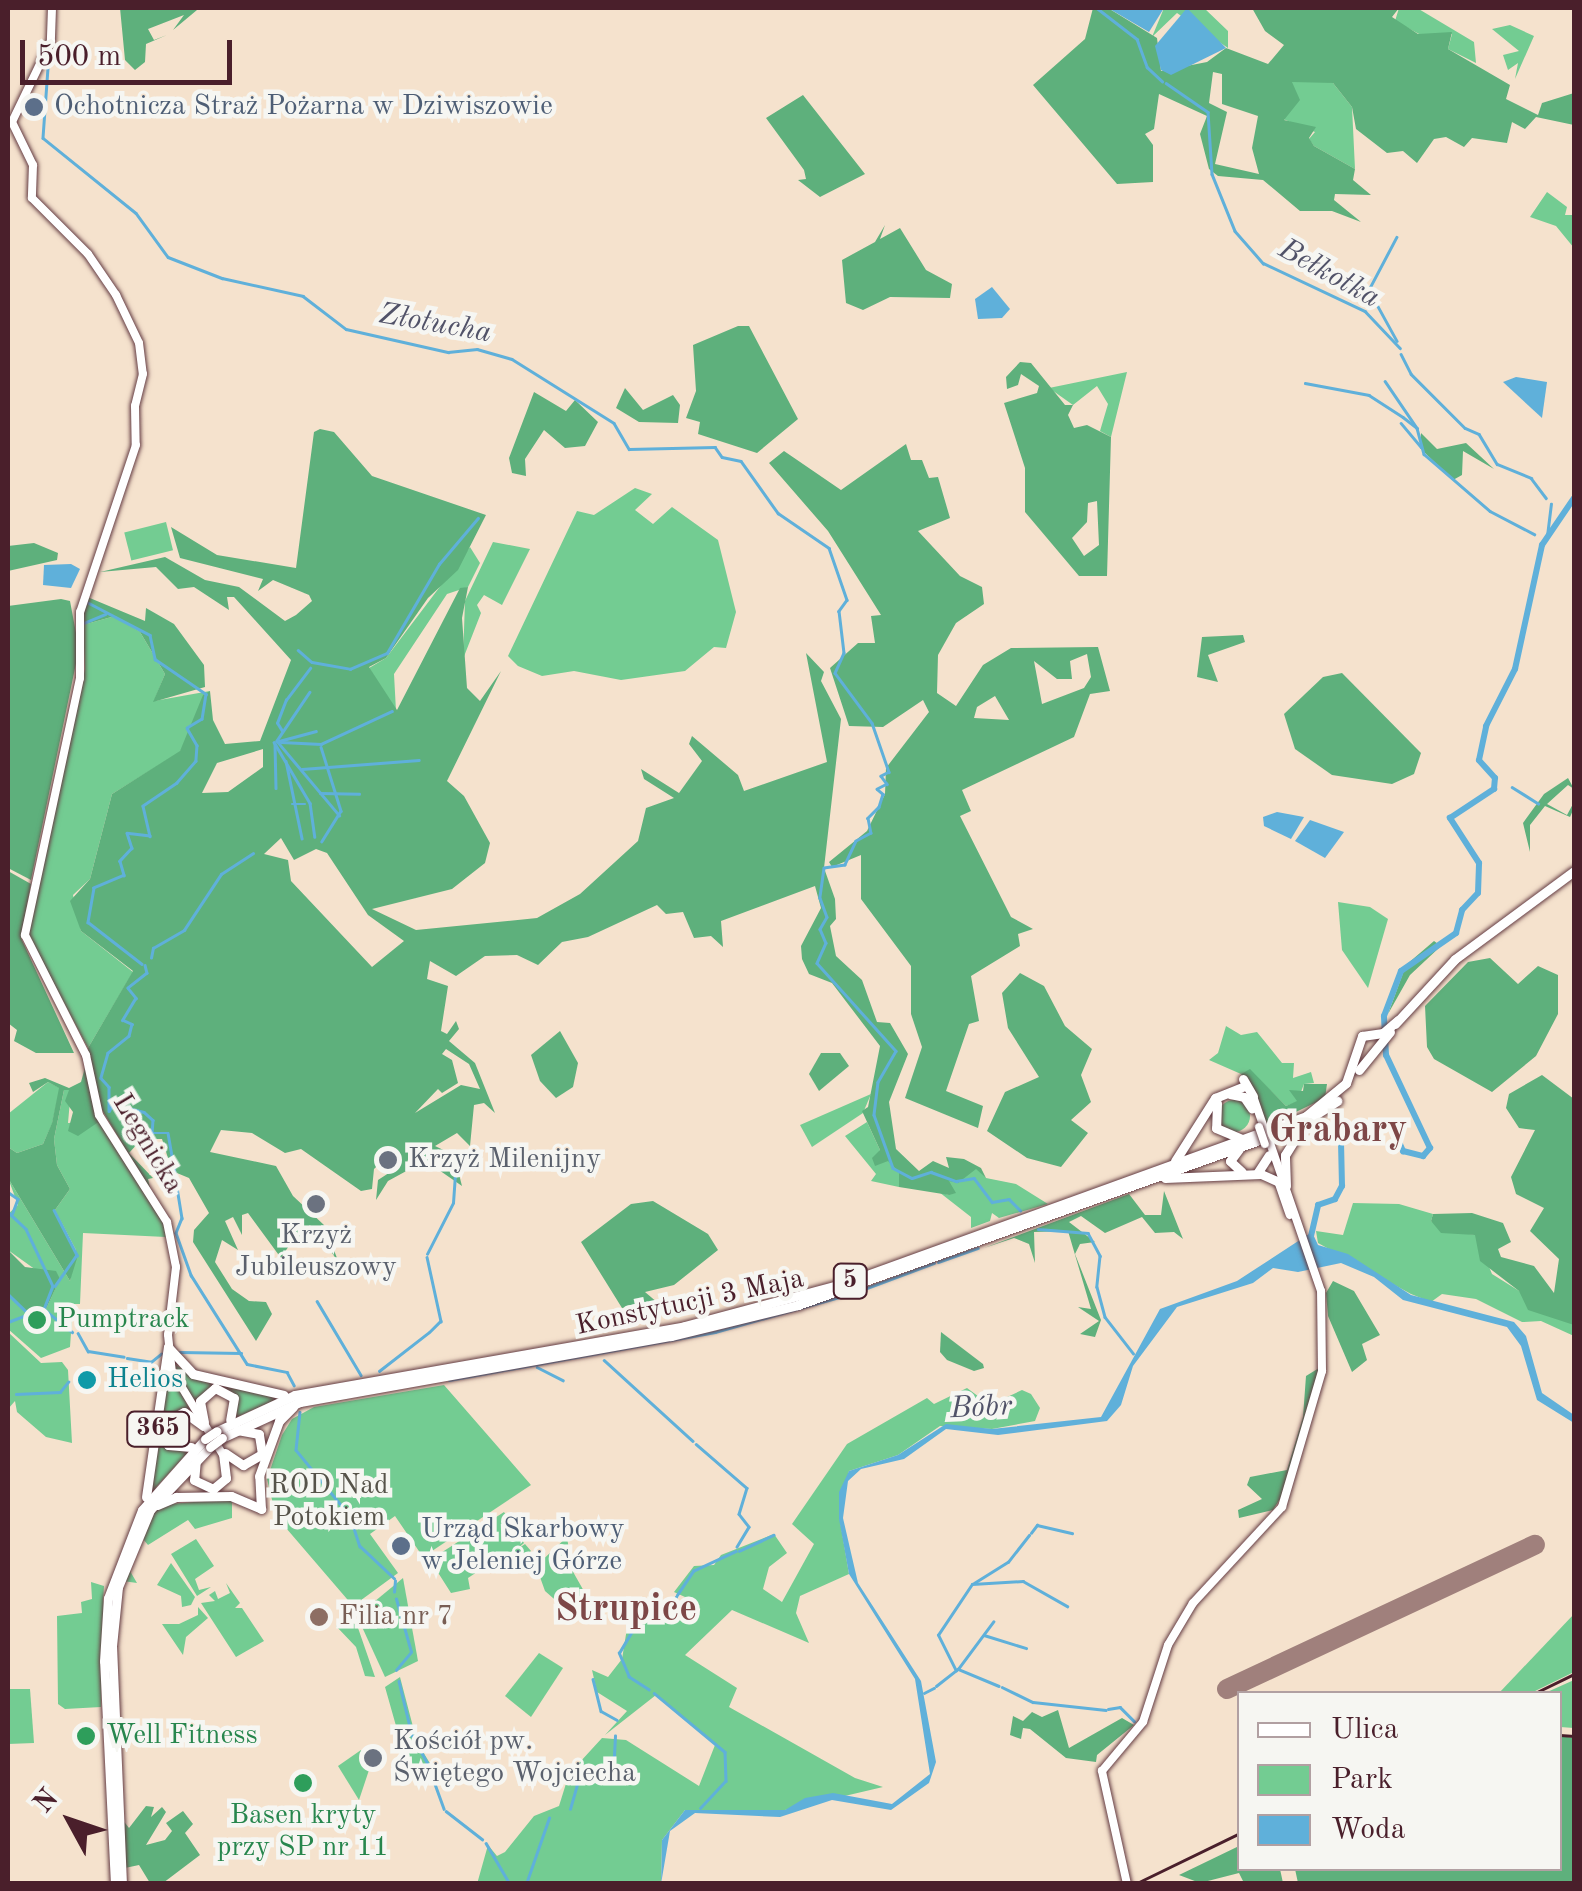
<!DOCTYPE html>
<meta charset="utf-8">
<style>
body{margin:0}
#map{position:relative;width:1582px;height:1891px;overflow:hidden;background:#f5e2cd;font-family:"Old Standard TT",serif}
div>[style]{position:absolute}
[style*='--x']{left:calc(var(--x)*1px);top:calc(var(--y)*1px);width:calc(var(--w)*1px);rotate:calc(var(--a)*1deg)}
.green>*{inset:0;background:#73cc92;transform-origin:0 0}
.round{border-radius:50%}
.forest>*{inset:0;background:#5eb07c}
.water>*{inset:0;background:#5fb0da}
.stream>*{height:2.5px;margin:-1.25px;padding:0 1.25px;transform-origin:1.25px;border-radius:1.25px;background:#5fb0da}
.river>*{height:6px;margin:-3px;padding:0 3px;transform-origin:3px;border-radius:3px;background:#5fb0da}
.runway>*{height:20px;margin:-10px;padding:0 10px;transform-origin:10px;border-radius:10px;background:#a0807c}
.roads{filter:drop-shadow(0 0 2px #643c43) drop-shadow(0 0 2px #643c43)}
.secondary>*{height:8px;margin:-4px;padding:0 4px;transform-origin:4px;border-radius:4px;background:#fff}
.primary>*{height:9px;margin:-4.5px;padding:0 4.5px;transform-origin:4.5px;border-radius:4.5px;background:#fff}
.rail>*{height:2.5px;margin:-1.25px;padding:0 1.25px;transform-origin:1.25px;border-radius:1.25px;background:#4a1f2b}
.bridges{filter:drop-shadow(0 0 2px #643c43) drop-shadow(0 0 2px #643c43)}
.secondary-bridge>*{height:8px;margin:-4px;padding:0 4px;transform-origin:4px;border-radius:4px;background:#fff}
.primary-bridge>*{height:9px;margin:-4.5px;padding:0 4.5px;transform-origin:4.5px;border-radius:4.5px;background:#fff}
.dots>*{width:28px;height:28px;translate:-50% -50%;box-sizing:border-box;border:5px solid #f6f6f2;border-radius:50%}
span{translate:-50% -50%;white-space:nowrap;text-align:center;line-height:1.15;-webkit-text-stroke:9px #f6f6f2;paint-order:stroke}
.shield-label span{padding:2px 8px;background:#f6f6f2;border:2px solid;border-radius:8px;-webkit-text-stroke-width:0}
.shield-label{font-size:25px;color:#4a1f2b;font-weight:700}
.service-label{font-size:28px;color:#4e5e75}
.left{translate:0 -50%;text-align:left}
.street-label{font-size:28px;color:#4a1f2b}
.worship-label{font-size:28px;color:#5b616d}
.leisure-label{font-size:28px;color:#27864d}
.culture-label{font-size:28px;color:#0d838f}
.park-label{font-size:28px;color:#56534a}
.education-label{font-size:28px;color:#785e54}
.water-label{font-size:30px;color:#515268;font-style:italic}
.district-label{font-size:38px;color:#7d4747;font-weight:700}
.frame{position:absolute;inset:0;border:10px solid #4a1f2b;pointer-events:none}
.legend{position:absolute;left:1237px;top:1691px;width:325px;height:180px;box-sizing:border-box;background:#f6f6f2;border:2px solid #b1a0a2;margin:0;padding:12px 18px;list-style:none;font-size:30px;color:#4a1f2b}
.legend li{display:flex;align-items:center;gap:20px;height:50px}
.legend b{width:50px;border:2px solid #b1a0a2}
.north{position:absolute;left:20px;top:1771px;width:100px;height:100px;-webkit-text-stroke:8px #f6f6f2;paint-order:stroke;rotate:310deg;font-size:28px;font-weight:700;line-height:40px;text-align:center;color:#4a1f2b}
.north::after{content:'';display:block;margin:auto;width:35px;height:45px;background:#4a1f2b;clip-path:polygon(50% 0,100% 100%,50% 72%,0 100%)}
.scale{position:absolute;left:20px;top:40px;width:212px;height:45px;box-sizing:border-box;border:5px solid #4a1f2b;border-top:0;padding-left:12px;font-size:30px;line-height:35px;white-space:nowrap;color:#4a1f2b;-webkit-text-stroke:8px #f6f6f2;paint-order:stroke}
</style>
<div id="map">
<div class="green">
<div style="clip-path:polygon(1164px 8px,1204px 8px,1228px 31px,1228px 48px,1177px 13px,1152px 37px)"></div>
<div style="clip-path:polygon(1399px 8px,1417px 8px,1474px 42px,1476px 63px,1448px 49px,1452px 34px,1419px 34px,1395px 21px)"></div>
<div style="clip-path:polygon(1510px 25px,1534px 36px,1515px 79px,1518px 63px,1508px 70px,1503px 55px,1519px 51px,1492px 29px)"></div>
<div style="clip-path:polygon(1321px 80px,1333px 83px,1352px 107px,1355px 169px,1314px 146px,1309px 139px,1315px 132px,1283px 119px,1299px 100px,1291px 82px)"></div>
<div style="clip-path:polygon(1547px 192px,1567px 207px,1565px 215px,1574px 215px,1574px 248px,1556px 226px,1530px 217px)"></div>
<div style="clip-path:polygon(1127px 372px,1111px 437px,1100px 431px,1108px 404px,1097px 386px,1073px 405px,1049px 388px)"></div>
<div style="clip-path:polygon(635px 488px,652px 494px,635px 510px,653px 524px,672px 507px,718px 540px,736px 612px,726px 648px,714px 647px,685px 671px,621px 680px,574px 671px,542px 676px,518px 666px,508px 656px,577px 511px,594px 515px)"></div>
<div style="left:166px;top:522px;width:29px;height:43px;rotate:76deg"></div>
<div style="clip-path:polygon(493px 542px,530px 549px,502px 605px,484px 595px,477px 605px,481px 613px,463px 659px,465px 601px)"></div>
<div style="clip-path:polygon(470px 547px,480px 563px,468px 587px,447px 594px,394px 674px,396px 711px,369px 668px,386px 658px)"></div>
<div style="clip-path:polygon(115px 616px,140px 632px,165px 674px,154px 701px,210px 691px,180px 752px,112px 794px,90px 879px,73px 895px,81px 931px,133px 972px,88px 1048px,28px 935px,85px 669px,83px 625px)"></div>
<div style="clip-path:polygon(1338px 902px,1370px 907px,1388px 919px,1368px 988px,1342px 950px)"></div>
<div style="clip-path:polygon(1226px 1026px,1241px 1035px,1257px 1032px,1282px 1063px,1294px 1063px,1293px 1078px,1311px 1072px,1314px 1083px,1304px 1084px,1297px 1102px,1286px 1106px,1250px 1070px,1241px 1074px,1209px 1060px,1218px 1053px)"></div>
<div style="clip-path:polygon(48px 1082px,60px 1088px,52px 1124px,43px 1144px,17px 1153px,8px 1147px,8px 1114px)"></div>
<div style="clip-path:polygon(71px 1089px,68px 1123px,100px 1121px,162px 1218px,166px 1237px,83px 1233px,80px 1304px,73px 1304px,70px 1347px,41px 1358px,8px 1329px,8px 1294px,30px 1315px,46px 1309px,57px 1285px,8px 1250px,8px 1214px,18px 1205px,8px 1178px,70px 1281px,76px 1250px,55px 1210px,70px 1189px,57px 1165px,54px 1139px,64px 1090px)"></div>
<div style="clip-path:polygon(871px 1094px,863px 1113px,812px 1147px,800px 1125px)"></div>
<div class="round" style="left:1218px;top:1100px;width:32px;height:32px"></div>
<div style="clip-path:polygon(867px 1122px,880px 1150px,876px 1165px,888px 1160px,899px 1172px,899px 1187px,871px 1181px,876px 1174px,845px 1136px)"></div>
<div style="clip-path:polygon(977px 1168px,986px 1178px,1016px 1184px,1048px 1204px,999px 1218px,992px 1213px,990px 1221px,971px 1228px,971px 1217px,939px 1192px,949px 1195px,949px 1181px)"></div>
<div style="clip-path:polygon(1353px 1203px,1399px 1204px,1433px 1214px,1431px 1221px,1447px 1231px,1476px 1235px,1492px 1274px,1574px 1325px,1574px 1336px,1541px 1321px,1522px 1322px,1476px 1299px,1442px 1294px,1431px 1302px,1411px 1294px,1318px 1243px,1316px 1231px,1343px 1235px)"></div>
<div style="clip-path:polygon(8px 1332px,41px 1363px,62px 1362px,68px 1370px,72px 1443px,46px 1437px,17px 1412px,15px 1401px,8px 1409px)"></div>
<div style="clip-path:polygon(174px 1364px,197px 1377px,282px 1397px,235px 1418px,236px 1400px,220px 1387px,198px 1409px)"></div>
<div style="clip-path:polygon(168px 1368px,191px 1412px,170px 1414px,162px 1436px,170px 1449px,189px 1451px,149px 1495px)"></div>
<div style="clip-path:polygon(444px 1385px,531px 1485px,423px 1557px,395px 1516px,370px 1534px,398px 1573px,353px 1606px,280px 1521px,273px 1504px,267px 1479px,282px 1435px,292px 1419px,314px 1407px)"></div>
<div style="clip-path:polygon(967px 1388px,990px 1405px,1022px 1390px,1031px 1394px,1040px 1408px,1035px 1421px,992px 1429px,940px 1426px,898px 1455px,849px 1471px,839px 1515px,849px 1574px,800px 1596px,796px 1613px,809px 1643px,732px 1610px,685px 1655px,737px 1688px,729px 1707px,855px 1778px,883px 1787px,785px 1810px,685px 1810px,662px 1840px,661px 1883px,477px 1884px,488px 1845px,497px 1856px,505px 1852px,534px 1816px,559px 1806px,569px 1774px,602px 1738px,626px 1740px,699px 1786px,715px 1745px,656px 1695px,605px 1735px,627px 1711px,597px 1692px,592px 1670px,608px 1677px,622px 1659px,628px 1622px,642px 1608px,676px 1619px,685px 1597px,674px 1592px,694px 1566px,714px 1565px,721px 1555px,774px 1534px,787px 1553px,769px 1567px,763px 1589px,782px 1602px,814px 1544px,792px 1524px,847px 1444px,927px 1398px,934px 1404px)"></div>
<div style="clip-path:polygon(240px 1498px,232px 1500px,232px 1518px,195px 1529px,188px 1520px,148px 1545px,143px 1539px,130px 1571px,137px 1583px,123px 1581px,131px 1549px,159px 1505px)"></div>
<div style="clip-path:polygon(504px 1512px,524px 1543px,516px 1550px,525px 1544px,531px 1551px,503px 1573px,492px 1562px,468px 1578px,470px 1589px,451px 1593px,430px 1560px)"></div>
<div style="clip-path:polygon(567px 1537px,572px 1570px,585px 1593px,570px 1613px,545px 1591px,536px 1566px)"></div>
<div style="clip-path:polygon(196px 1539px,214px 1566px,195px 1579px,199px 1590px,211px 1587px,197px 1596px,171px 1554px)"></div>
<div style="clip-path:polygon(171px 1563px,195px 1597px,191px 1605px,182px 1607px,181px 1596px,157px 1585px)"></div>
<div style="clip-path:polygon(403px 1578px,418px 1661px,385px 1677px,357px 1616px)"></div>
<div style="clip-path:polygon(91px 1582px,104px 1586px,103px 1603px,105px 1597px,101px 1707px,65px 1709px,58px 1704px,57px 1616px,82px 1613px,81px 1602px,92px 1599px)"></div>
<div style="clip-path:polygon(226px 1583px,240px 1603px,235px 1608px,242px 1608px,264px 1641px,236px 1657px,201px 1603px,215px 1601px,209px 1595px,215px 1591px,218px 1599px,230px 1593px)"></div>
<div style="clip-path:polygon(198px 1607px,208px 1618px,186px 1637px,183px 1655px,162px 1624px,179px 1624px,198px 1615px)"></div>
<div style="clip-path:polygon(1574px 1614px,1574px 1672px,1531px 1693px,1499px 1693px)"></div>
<div style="clip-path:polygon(346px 1620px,357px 1625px,375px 1677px,365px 1676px,356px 1647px,336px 1626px)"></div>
<div style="clip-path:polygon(539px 1653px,563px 1668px,531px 1717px,505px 1696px)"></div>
<div style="clip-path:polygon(400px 1677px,417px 1742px,431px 1765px,419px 1776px,402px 1747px,385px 1687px)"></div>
<div style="clip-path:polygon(1574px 1680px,1574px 1728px,1560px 1727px,1560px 1694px,1545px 1693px)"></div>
<div style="clip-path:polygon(8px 1689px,30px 1689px,34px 1743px,8px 1744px)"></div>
<div style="clip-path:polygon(361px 1750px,370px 1767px,359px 1800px,338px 1766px)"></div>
</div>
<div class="forest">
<div style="clip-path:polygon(120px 8px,194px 8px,197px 10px,173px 30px,184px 15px,148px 29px,154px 40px,167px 35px,146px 44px,145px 62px,135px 70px,125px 60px)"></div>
<div style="clip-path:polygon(evenodd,1093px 8px,1108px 8px,1157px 38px,1161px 71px,1207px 62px,1226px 48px,1268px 64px,1284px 45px,1265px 31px,1252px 8px,1399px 8px,1392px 17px,1418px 34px,1452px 32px,1448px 49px,1510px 85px,1506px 99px,1538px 115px,1542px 103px,1574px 93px,1574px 125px,1536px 117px,1525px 129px,1512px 122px,1507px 143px,1472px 138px,1464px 147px,1446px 137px,1434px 139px,1417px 163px,1403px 151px,1387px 153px,1356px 129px,1352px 107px,1333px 83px,1292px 82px,1300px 100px,1284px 120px,1316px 127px,1309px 138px,1314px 146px,1355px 169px,1353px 180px,1371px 195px,1335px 194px,1334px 200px,1361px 222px,1332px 211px,1300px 211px,1263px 180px,1218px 176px,1209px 169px,1200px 134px,1207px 116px,1159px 94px,1154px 129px,1145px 134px,1153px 145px,1153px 182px,1117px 184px,1033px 85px,1085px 39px,1093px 8px,1213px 72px,1222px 74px,1222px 104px,1258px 116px,1252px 148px,1259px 174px,1215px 164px,1227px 112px,1209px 103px,1213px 72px)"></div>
<div style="clip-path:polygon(803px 95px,865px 174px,820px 197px,798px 180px,806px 179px,804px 170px,766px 118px)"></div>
<div style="clip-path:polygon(885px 225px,880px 239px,900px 228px,926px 270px,952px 284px,950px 298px,890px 297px,863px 310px,846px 303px,842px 260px,875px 242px)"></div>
<div style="clip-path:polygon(738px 326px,749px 326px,798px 419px,757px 453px,698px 434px,700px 422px,686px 418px,696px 391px,693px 345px)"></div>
<div style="clip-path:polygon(evenodd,1020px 362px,1031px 363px,1065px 405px,1073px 405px,1068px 415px,1074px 428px,1087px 425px,1111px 437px,1107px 576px,1079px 576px,1025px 512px,1025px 468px,1004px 403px,1037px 393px,1039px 386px,1021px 374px,1018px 385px,1007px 389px,1006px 377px,1020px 362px,1097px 501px,1099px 545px,1084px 556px,1072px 538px,1087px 522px,1088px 503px,1097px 501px)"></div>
<div style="clip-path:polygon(625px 388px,643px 410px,673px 395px,680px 405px,678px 423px,639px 422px,616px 408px)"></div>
<div style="clip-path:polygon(534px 392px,566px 411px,575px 400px,598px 422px,585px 446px,565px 448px,544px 430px,525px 459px,526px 476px,512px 473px,509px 458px)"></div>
<div style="clip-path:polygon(evenodd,320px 429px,334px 432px,372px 476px,486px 515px,458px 570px,428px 598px,386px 658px,369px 667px,397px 710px,460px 588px,468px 587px,462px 618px,467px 688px,480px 701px,501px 671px,447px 781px,464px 796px,490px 843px,485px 863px,452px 889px,372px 909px,416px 930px,537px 918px,580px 894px,638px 841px,646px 808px,674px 798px,644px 779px,641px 769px,679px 793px,702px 761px,689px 744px,692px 736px,738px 775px,744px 791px,827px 762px,806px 653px,824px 672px,821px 681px,841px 719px,824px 868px,835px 899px,836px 919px,830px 926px,836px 956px,862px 980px,877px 1022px,890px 1023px,908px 1054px,889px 1102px,896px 1149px,919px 1171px,933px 1161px,949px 1168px,946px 1157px,964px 1159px,981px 1168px,986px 1178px,976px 1169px,958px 1183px,949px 1181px,956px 1193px,949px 1195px,899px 1187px,899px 1172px,888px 1161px,875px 1166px,872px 1158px,880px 1150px,862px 1111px,868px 1107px,880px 1046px,832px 983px,809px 974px,802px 959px,801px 946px,821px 908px,815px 886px,721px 921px,723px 947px,711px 936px,694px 938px,683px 912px,666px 914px,657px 905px,588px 937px,562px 942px,538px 965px,517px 955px,485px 956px,456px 976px,430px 961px,427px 979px,448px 986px,441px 1031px,447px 1034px,456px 1021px,459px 1029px,449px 1041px,475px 1063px,495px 1113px,484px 1103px,474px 1105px,470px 1146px,457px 1133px,435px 1146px,454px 1155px,462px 1186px,410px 1150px,407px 1164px,421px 1163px,388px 1181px,376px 1200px,378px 1180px,395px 1169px,391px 1153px,374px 1169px,372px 1189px,361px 1191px,301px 1149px,285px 1153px,252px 1133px,221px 1130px,210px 1152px,276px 1166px,293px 1196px,324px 1225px,339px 1263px,325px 1243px,294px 1238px,281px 1258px,248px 1213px,242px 1215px,242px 1235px,233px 1217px,225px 1221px,238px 1250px,222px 1240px,215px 1262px,232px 1289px,249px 1301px,266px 1302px,272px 1314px,256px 1341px,193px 1242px,194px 1230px,209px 1213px,189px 1178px,172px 1171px,162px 1139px,148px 1139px,143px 1123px,128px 1114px,126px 1120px,139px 1126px,139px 1142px,129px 1153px,153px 1178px,148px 1179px,151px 1192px,95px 1098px,88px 1048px,133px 971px,81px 931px,70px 901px,90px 879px,112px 794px,180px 751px,203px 695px,210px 691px,213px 720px,225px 744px,260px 741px,291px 660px,234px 597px,227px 597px,229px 610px,194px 587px,178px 589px,156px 567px,100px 572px,165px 557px,205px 580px,239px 587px,285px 621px,296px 615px,312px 601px,309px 595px,273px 580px,258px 591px,263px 579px,180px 558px,171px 527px,217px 555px,296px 568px,314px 432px,320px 429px,263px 749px,263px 767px,228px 792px,202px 793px,217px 763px,263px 749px,320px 429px,281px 838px,294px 860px,316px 849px,327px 853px,368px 915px,404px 941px,372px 967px,291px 881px,288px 860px,264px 854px,281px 838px,320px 429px,446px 1049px,469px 1064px,480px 1089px,461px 1085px,415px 1113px,438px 1089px,442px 1093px,458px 1083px,452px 1060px,442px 1054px,446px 1049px)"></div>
<div style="clip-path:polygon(1421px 433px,1437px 449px,1466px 443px,1494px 469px,1463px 451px,1462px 475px,1453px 480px,1420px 448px)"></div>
<div style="clip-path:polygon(evenodd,906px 444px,911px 460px,922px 460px,929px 478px,938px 477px,950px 518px,918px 531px,960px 576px,982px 587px,984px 604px,956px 623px,938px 655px,937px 693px,956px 706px,983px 665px,1011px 648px,1098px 647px,1110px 691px,1090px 694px,1074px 737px,962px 790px,971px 811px,960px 816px,1011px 917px,1033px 929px,1018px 934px,1020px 946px,971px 976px,979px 1021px,969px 1024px,946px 1091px,983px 1106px,978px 1128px,905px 1098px,922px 1047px,911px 1014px,911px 966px,861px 899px,861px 855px,832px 867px,829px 862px,867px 831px,885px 794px,886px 768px,929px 712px,923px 700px,883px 727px,849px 726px,830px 668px,858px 643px,875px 643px,871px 616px,881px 615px,828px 531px,769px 463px,784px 451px,841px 490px,906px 444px,1087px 654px,1091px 677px,1084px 688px,1042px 704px,1034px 661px,1057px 679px,1072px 679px,1070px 661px,1087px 654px,906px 444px,995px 696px,1009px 720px,974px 718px,977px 707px,995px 696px)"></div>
<div style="clip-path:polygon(34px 543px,58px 553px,57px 560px,8px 571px,8px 546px)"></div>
<div style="clip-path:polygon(85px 596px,145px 621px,146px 608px,174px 624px,204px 665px,205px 687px,153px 702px,165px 674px,140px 632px,115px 616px,83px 625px)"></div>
<div style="clip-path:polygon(61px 599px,70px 601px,79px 649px,31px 880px,8px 868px,8px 606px)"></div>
<div style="clip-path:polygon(1243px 635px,1245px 642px,1208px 655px,1218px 682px,1197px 677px,1202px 637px)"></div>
<div style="clip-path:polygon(1342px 673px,1421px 753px,1414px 774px,1392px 784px,1332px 775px,1295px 749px,1284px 714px,1323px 677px)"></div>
<div style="clip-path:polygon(1568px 778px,1574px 789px,1568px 785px,1547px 804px,1567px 815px,1574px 802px,1574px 808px,1570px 817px,1545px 806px,1530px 825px,1530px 852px,1523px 823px,1544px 794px)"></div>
<div style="clip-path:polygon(8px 871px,31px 884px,21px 938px,74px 1053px,36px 1053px,14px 1041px,17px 1030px,8px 1023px)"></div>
<div style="clip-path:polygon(1434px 941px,1441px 946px,1410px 975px,1388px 1014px,1406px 965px)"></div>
<div style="clip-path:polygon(1490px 958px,1518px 984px,1538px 966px,1558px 975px,1558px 1014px,1536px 1056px,1492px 1092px,1434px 1059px,1427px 1047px,1425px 1006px,1468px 962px)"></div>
<div style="clip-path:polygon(1020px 973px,1044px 986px,1065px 1026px,1092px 1049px,1081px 1075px,1091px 1102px,1071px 1120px,1088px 1133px,1061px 1167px,1027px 1158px,987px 1131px,1005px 1092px,1039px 1077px,1008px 1028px,1002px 993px)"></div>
<div style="clip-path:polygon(560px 1031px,578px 1063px,573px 1087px,556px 1098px,540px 1081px,531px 1055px)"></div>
<div style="clip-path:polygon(821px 1053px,840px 1053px,849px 1066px,819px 1091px,809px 1074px)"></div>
<div style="clip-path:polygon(86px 1064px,100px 1121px,78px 1136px,68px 1131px,73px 1112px,65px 1101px,69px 1090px,64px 1090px,54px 1139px,57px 1165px,70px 1189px,55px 1210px,78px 1255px,70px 1281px,8px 1178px,8px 1147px,17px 1153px,43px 1144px,52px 1123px,59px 1088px,48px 1082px,33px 1092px,29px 1083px,45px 1078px,69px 1088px,81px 1082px)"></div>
<div style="clip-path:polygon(1250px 1069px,1286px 1106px,1297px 1101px,1289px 1090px,1303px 1091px,1304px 1084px,1327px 1084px,1325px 1098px,1267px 1126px,1241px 1074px)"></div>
<div style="clip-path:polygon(1542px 1075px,1574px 1099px,1574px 1325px,1528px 1310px,1519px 1291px,1480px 1261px,1475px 1235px,1441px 1233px,1431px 1221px,1433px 1214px,1472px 1213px,1503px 1223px,1511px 1242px,1498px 1249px,1501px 1257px,1534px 1266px,1554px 1293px,1559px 1259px,1530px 1231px,1544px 1208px,1516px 1194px,1511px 1177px,1535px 1130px,1519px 1128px,1506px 1108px,1509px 1094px)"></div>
<div style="clip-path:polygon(1164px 1191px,1183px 1239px,1174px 1232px,1155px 1233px,1142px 1217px,1105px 1233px,1081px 1216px,1069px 1222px,1095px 1242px,1080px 1244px,1075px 1254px,1101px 1320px,1095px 1337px,1080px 1334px,1099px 1321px,1078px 1307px,1091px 1309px,1068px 1231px,1034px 1232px,1035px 1263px,1029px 1244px,1014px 1238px,984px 1248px,1129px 1194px,1145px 1215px,1161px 1215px)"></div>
<div style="clip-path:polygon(653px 1201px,708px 1234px,718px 1250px,674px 1285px,645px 1292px,658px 1303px,622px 1308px,581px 1242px,631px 1204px)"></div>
<div style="clip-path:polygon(8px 1250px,25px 1267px,56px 1271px,60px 1279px,46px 1309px,30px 1315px,8px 1294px)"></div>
<div style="clip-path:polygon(1333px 1281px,1354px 1291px,1380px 1335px,1362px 1344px,1367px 1360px,1352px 1372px,1328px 1316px,1326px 1293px)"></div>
<div style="clip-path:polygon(941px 1332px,983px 1364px,984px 1368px,974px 1371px,947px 1360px,940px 1352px)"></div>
<div style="clip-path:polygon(1319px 1368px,1285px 1491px,1273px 1510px,1239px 1518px,1238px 1510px,1262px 1499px,1247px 1485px,1250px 1477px,1287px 1470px,1303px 1417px,1306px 1376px)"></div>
<div style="clip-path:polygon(1058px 1710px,1069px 1748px,1122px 1718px,1134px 1725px,1097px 1755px,1096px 1762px,1066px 1758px,1030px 1729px,1023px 1728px,1021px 1739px,1010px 1735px,1013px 1716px,1023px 1721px,1032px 1712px,1042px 1717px)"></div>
<div style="clip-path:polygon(1560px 1736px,1574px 1738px,1574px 1883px,1298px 1883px,1295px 1869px,1560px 1868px)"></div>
<div style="clip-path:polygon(146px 1806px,154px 1807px,151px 1817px,162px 1807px,166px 1812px,146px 1845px,165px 1840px,172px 1831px,166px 1823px,183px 1811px,193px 1824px,185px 1833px,200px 1855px,163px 1883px,150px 1883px,139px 1865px,125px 1868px,122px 1819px,129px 1828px)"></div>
<div style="clip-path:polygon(1239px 1846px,1240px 1868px,1280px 1869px,1283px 1883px,1244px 1883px,1239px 1873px,1200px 1883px,1179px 1875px)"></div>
</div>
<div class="water">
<div style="clip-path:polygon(1108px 8px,1164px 8px,1149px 32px)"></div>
<div style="clip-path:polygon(1187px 8px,1226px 48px,1171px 75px,1161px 70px,1155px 46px)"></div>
<div style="clip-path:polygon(992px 287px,1010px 309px,1002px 318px,978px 319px,975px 299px)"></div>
<div style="clip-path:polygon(1516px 377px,1547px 382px,1542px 418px,1503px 382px)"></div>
<div style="clip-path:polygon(71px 564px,80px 569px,71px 588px,43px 585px,44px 565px)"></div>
<div style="clip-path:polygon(1277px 812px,1304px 817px,1291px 839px,1264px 826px,1263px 817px)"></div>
<div style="clip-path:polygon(1310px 820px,1344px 832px,1325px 858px,1295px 841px)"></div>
<div style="clip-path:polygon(1312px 1232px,1318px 1245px,1348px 1254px,1411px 1295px,1514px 1322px,1526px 1336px,1542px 1393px,1574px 1415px,1574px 1423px,1537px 1400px,1521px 1346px,1507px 1327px,1403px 1300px,1374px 1277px,1341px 1263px,1298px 1272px,1273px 1268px,1253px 1283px,1177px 1307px,1133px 1366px,1121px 1405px,1107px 1421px,998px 1435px,946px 1429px,904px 1459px,861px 1469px,848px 1481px,843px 1518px,858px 1583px,921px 1681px,936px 1762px,929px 1783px,891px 1810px,832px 1800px,780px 1817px,695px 1813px,670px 1831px,661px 1884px,662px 1840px,685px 1810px,785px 1810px,805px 1798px,833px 1793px,892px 1804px,930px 1774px,915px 1679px,849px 1574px,839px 1519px,839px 1492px,849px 1471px,898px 1455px,946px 1424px,992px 1429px,1101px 1417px,1160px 1309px,1237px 1281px)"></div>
</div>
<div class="stream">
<div style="--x:1097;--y:8;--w:51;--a:37.8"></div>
<div style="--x:1137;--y:39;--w:30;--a:70"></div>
<div style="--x:1147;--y:67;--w:21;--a:43"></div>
<div style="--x:49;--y:54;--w:84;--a:94.1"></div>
<div style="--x:43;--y:138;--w:119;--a:38.9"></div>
<div style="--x:136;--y:213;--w:54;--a:54"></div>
<div style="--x:168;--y:257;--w:58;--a:21.3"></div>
<div style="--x:222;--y:278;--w:83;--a:12.5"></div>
<div style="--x:303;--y:296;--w:54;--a:37.5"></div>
<div style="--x:346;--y:329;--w:105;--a:12.7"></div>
<div style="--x:448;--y:352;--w:29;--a:-6"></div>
<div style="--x:477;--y:349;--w:36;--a:16"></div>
<div style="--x:512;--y:359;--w:120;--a:32.1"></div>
<div style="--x:614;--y:423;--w:30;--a:60"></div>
<div style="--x:629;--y:449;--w:86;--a:-1.3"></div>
<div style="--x:715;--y:447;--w:12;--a:55"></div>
<div style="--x:722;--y:457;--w:19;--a:12"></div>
<div style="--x:741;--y:461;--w:64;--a:54.6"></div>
<div style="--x:778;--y:513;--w:62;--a:34.5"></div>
<div style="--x:829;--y:548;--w:55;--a:70.9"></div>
<div style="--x:847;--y:600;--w:14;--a:126"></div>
<div style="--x:839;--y:611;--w:42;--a:83.2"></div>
<div style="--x:844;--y:653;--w:22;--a:114"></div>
<div style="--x:835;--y:673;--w:62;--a:53.5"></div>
<div style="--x:872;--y:723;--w:52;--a:70.9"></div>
<div style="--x:889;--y:772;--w:9;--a:153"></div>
<div style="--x:881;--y:776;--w:10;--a:53"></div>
<div style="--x:887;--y:784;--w:11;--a:153"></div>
<div style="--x:877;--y:789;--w:8;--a:40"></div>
<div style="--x:883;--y:794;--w:14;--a:107"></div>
<div style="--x:879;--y:807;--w:16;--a:135"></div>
<div style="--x:868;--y:818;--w:15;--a:79"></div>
<div style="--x:871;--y:833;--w:17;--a:152"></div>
<div style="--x:856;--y:841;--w:26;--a:115"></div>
<div style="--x:845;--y:865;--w:21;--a:172"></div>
<div style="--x:824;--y:868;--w:30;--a:98"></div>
<div style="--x:820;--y:898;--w:20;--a:70"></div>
<div style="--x:827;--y:917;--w:14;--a:120"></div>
<div style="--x:820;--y:929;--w:15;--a:67"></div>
<div style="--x:826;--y:943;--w:22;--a:114"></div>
<div style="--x:817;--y:963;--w:118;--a:48.1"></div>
<div style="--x:896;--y:1051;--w:36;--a:120"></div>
<div style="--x:878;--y:1082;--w:33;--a:97"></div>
<div style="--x:874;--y:1115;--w:56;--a:70.3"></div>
<div style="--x:893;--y:1168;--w:21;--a:28"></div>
<div style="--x:912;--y:1178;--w:20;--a:-18"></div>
<div style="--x:931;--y:1172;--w:27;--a:20"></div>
<div style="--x:956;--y:1181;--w:18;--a:-9"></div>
<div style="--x:974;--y:1178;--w:30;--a:53"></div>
<div style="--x:992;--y:1202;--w:17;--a:-10"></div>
<div style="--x:1009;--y:1199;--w:16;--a:45"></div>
<div style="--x:1166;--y:83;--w:51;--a:34.6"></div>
<div style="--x:1208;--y:112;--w:62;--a:86.3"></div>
<div style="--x:1212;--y:174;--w:61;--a:68"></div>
<div style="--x:1235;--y:231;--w:43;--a:48.8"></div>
<div style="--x:1263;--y:263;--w:113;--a:25.2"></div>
<div style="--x:1365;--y:311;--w:51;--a:46.6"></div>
<div style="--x:1397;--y:237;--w:60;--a:117.8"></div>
<div style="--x:1369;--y:290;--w:58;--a:61.2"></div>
<div style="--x:1401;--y:354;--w:22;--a:63"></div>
<div style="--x:1411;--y:374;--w:76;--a:45"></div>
<div style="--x:1465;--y:428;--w:15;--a:23"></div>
<div style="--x:1479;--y:434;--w:35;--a:59"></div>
<div style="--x:1497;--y:464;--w:37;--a:22"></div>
<div style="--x:1531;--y:478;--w:25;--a:53"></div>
<div style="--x:1385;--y:381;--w:57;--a:55.8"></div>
<div style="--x:1305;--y:383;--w:65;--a:10.6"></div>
<div style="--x:1369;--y:395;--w:40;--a:32.9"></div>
<div style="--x:1403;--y:417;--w:18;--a:38"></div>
<div style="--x:1417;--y:428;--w:27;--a:75"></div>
<div style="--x:1424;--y:454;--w:87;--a:40.8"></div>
<div style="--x:1490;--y:511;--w:50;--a:27.6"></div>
<div style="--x:1401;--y:423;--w:31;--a:50"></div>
<div style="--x:1547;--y:536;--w:32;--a:-83"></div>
<div style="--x:87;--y:602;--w:71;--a:27.6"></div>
<div style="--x:150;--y:635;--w:25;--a:78"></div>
<div style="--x:155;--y:659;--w:62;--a:34.5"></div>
<div style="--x:206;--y:694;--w:25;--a:99"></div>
<div style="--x:202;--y:719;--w:17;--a:149"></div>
<div style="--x:187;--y:728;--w:20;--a:60"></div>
<div style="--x:197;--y:745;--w:16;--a:94"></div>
<div style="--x:196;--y:761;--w:29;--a:131"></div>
<div style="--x:177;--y:783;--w:41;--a:145.9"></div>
<div style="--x:143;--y:806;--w:31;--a:77"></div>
<div style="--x:150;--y:836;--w:23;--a:-173"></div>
<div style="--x:127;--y:833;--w:16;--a:72"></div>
<div style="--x:132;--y:848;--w:18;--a:133"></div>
<div style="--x:120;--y:861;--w:15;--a:74"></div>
<div style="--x:124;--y:875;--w:33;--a:157"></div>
<div style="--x:94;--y:888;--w:35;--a:100"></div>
<div style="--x:88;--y:922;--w:68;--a:37.9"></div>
<div style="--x:84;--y:623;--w:23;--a:-23"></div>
<div style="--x:298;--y:650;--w:18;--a:41"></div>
<div style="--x:312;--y:662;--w:39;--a:10"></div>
<div style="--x:350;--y:669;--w:40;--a:-23.4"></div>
<div style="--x:387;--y:653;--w:103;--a:-59.7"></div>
<div style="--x:439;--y:564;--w:60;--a:-49.7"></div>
<div style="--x:310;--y:692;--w:59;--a:124"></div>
<div style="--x:277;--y:741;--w:97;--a:50"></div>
<div style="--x:282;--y:731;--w:9;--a:-122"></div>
<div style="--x:277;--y:723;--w:25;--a:-69"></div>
<div style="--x:286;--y:700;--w:40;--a:-53"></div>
<div style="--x:279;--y:741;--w:38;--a:-15"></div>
<div style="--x:274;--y:742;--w:71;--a:59.5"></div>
<div style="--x:310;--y:803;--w:34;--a:82"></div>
<div style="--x:281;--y:742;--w:40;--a:2.9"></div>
<div style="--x:321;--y:744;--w:78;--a:-24.9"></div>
<div style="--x:275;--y:744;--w:44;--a:88.7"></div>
<div style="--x:321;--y:747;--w:67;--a:72.6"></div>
<div style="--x:341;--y:811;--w:36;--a:122"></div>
<div style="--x:286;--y:761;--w:79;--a:78.3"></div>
<div style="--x:302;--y:769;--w:117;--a:-4.4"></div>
<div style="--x:1512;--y:787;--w:31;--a:32"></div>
<div style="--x:320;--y:793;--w:39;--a:1"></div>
<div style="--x:292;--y:804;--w:13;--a:0"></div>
<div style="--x:151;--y:958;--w:10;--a:-79"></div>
<div style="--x:153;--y:948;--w:36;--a:-30"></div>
<div style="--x:184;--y:930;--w:67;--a:-56.5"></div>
<div style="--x:221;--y:874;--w:38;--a:-33"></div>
<div style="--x:145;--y:965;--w:8;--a:76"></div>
<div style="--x:147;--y:973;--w:24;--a:142"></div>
<div style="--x:128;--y:988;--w:13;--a:51"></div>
<div style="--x:136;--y:998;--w:26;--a:121"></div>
<div style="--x:123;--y:1020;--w:10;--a:24"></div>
<div style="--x:132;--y:1024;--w:12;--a:104"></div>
<div style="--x:129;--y:1036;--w:27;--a:141"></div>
<div style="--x:108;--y:1053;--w:26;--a:106"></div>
<div style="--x:101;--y:1078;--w:12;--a:48"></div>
<div style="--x:109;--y:1087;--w:24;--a:90"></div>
<div style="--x:109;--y:1111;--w:7;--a:-63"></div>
<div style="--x:112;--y:1105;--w:14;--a:45"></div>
<div style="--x:122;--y:1115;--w:9;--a:-49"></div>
<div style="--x:128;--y:1108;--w:16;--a:14"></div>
<div style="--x:144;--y:1112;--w:12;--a:42"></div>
<div style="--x:153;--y:1120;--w:13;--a:94"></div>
<div style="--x:152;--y:1133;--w:16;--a:0"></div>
<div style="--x:168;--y:1133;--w:41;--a:80.1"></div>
<div style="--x:175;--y:1175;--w:44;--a:80.8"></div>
<div style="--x:182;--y:1218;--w:16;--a:112"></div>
<div style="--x:176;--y:1233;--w:45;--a:70.3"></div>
<div style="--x:191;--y:1275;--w:105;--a:57.8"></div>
<div style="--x:247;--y:1364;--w:41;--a:11.3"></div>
<div style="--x:287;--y:1372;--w:15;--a:62"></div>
<div style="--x:8;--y:1192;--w:12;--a:35"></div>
<div style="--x:18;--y:1199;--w:15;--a:110"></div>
<div style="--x:54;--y:1210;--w:51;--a:62.9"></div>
<div style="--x:77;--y:1255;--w:38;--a:125"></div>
<div style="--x:8;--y:1212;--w:25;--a:43"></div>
<div style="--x:26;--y:1229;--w:63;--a:64.7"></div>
<div style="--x:53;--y:1286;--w:26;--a:111"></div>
<div style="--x:1038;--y:1229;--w:50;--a:4.6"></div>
<div style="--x:1088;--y:1233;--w:26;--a:62"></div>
<div style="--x:1100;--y:1256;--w:31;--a:96"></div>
<div style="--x:1097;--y:1287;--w:31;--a:75"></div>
<div style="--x:1105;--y:1317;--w:46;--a:52.1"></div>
<div style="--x:427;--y:1254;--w:57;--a:-63"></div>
<div style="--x:453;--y:1203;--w:30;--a:-86"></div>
<div style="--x:427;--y:1257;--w:66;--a:77.7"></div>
<div style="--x:441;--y:1321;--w:16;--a:135"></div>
<div style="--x:938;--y:1262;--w:42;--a:-19.3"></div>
<div style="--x:856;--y:1292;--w:83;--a:-20.4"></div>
<div style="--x:8;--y:1294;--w:29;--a:44"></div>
<div style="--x:29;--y:1314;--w:16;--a:-14"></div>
<div style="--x:45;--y:1310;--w:35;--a:39"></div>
<div style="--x:317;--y:1301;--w:86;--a:59.3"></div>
<div style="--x:8;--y:1322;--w:22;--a:-21"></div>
<div style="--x:78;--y:1333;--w:21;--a:61"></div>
<div style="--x:88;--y:1351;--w:36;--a:9"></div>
<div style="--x:180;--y:1352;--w:61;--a:0.9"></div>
<div style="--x:127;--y:1358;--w:24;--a:9"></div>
<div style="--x:151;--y:1362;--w:13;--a:-39"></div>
<div style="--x:604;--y:1360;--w:120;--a:42.3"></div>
<div style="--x:537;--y:1367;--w:29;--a:27"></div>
<div style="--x:379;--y:1371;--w:62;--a:-37.8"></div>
<div style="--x:449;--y:1380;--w:270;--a:-10.2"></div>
<div style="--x:715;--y:1332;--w:144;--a:-15.7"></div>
<div style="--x:16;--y:1394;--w:44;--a:-2.6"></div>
<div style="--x:60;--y:1392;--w:13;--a:-51"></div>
<div style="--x:300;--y:1412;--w:38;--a:96"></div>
<div style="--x:296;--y:1450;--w:85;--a:50.7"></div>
<div style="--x:350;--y:1516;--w:32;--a:72"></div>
<div style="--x:360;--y:1546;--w:47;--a:43.3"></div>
<div style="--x:696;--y:1444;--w:67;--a:40.8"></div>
<div style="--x:747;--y:1488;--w:27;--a:107"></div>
<div style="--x:739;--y:1514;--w:16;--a:52"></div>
<div style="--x:749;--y:1527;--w:23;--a:121"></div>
<div style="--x:1031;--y:1533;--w:10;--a:-53"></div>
<div style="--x:1037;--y:1525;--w:36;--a:13"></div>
<div style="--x:739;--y:1551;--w:38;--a:-25"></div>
<div style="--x:974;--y:1583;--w:40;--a:-32"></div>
<div style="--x:1008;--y:1562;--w:34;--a:-52"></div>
<div style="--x:394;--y:1592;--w:11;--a:-85"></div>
<div style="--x:677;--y:1595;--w:29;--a:-56"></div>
<div style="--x:693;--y:1571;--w:47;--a:-24.9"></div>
<div style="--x:984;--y:1635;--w:44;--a:17.2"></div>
<div style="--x:958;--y:1669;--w:59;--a:-53.3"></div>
<div style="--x:396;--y:1670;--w:23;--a:-50"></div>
<div style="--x:411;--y:1652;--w:55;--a:-105.8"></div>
<div style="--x:956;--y:1671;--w:40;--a:-116.6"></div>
<div style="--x:938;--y:1635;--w:61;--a:-56.3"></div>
<div style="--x:972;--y:1584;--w:51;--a:-3.4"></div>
<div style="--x:1023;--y:1581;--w:51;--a:29.6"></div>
<div style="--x:593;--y:1679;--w:33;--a:76"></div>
<div style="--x:601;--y:1711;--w:18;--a:29"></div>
<div style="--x:399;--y:1681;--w:56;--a:76.5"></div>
<div style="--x:412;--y:1735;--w:35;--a:61"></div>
<div style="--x:936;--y:1686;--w:28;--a:-38"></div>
<div style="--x:958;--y:1669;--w:44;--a:22.5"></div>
<div style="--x:1002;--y:1687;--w:34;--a:26"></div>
<div style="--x:1033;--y:1702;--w:73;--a:6.3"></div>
<div style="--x:649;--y:1690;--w:24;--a:-147"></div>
<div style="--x:629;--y:1677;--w:26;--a:-113"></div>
<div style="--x:619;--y:1653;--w:49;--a:-59.2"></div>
<div style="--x:644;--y:1611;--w:25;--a:-5"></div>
<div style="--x:669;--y:1609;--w:14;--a:-60"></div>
<div style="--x:654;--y:1693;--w:92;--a:39.7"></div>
<div style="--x:725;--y:1752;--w:29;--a:88"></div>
<div style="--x:726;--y:1781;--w:37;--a:133"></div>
<div style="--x:924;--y:1693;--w:11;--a:-27"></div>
<div style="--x:1108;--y:1709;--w:12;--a:-9"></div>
<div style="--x:1120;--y:1707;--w:20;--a:45"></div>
<div style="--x:431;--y:1773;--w:38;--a:70"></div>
<div style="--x:570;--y:1809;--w:35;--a:-74"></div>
<div style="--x:580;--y:1775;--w:33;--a:-2"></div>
<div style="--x:613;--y:1774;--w:38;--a:-87"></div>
<div style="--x:446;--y:1811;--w:46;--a:37.9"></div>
<div style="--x:486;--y:1843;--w:48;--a:59.7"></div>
<div style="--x:526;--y:1884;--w:70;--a:-70.8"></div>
</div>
<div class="river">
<div style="--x:1311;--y:1236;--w:32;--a:-77"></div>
<div style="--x:1318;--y:1205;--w:18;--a:-19"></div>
<div style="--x:1335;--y:1199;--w:15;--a:-62"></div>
<div style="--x:1342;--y:1186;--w:45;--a:-91.3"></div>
<div style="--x:1341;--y:1141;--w:18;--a:-49"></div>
<div style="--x:1353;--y:1127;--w:38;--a:-5"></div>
<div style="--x:1391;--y:1124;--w:30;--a:66"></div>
<div style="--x:1403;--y:1151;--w:21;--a:14"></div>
<div style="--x:1423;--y:1156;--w:11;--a:-49"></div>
<div style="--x:1430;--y:1148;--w:103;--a:-115.3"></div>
<div style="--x:1386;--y:1055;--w:39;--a:-93"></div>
<div style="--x:1384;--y:1016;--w:48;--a:-69.3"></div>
<div style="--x:1401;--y:971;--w:67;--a:-34.6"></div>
<div style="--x:1456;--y:933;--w:24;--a:-75"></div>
<div style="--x:1462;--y:910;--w:23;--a:-47"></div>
<div style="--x:1478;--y:893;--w:30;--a:-88"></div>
<div style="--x:1479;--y:863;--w:54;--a:-122.8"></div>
<div style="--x:1450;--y:818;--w:53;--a:-33.4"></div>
<div style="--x:1494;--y:789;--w:11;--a:-85"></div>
<div style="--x:1495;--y:778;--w:24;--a:-132"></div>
<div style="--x:1479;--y:760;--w:35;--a:-78"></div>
<div style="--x:1486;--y:726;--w:64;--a:-63"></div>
<div style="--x:1515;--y:669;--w:127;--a:-77.7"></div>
<div style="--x:1542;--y:545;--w:57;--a:-55.8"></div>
</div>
<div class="runway">
<div style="--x:1227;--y:1689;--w:340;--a:-25.1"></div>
</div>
<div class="roads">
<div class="secondary">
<div style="--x:52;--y:8;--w:33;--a:92"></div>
<div style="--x:51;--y:41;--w:90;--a:115.7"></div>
<div style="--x:12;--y:122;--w:48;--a:64"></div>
<div style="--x:33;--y:165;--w:33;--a:92"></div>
<div style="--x:32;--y:198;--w:79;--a:45"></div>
<div style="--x:88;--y:254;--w:50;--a:55.7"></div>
<div style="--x:116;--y:295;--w:53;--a:64.4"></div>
<div style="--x:139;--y:343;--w:31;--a:83"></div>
<div style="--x:143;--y:374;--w:33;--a:104"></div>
<div style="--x:135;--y:406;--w:39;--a:89"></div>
<div style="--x:136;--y:445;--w:176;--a:108.5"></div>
<div style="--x:80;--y:612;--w:66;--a:90"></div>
<div style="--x:80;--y:678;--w:263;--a:102.1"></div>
<div style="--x:25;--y:935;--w:135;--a:63.1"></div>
<div style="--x:86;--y:1055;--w:61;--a:77.8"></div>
<div style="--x:99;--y:1115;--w:127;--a:57.6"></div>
<div style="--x:167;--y:1222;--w:46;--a:78.7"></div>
<div style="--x:176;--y:1267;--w:68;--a:96.7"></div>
<div style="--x:168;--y:1335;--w:36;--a:84"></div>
<div style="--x:172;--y:1371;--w:98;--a:58.7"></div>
<div style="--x:1253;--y:1096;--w:31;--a:71"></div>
<div style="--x:1278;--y:1181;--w:36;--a:71"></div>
<div style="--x:1127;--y:1884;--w:116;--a:-102.5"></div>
<div style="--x:1102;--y:1771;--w:64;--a:-50.1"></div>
<div style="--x:1143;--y:1722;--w:81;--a:-72"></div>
<div style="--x:1168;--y:1645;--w:49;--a:-59.2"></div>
<div style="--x:1193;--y:1603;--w:131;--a:-47.2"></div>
<div style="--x:1282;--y:1507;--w:142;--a:-73.6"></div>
<div style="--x:1322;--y:1371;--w:80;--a:-90.7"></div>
<div style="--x:1321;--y:1291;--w:157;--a:-109"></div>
</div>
<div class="primary">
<div style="--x:1395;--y:1024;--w:88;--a:-47.3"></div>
<div style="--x:1455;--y:959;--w:148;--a:-36.5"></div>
<div style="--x:1359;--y:1070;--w:49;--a:-50.8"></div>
<div style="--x:1243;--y:1079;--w:20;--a:60"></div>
<div style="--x:1230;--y:1094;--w:14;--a:12"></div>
<div style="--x:1244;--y:1097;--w:14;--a:56"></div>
<div style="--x:1217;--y:1103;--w:25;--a:92"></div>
<div style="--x:1216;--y:1128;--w:26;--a:23"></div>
<div style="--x:1239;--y:1149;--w:15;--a:127"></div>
<div style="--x:1230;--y:1161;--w:16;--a:43"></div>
<div style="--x:1175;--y:1161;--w:75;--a:-57.6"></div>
<div style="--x:1215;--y:1098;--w:31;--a:-22"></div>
<div style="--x:1258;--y:1172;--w:20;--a:-57"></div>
<div style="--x:1165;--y:1178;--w:96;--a:-2.4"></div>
<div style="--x:1261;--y:1174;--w:20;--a:24"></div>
<div style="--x:1286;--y:1186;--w:31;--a:-92"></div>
<div style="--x:1285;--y:1155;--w:36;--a:-58"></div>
<div style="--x:168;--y:1347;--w:37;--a:47"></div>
<div style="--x:193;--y:1374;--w:93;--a:13"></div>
<div style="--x:204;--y:1422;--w:21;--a:-101"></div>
<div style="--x:200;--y:1401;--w:20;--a:-41"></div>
<div style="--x:215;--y:1388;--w:21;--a:28"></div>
<div style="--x:234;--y:1398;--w:22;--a:100"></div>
<div style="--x:217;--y:1431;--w:86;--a:-24.8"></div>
<div style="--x:295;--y:1395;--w:396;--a:-10"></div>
<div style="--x:685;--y:1326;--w:166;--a:-15"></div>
<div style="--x:845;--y:1283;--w:490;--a:-19.9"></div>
<div style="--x:1306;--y:1116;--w:52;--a:-39.5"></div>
<div style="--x:1346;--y:1083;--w:50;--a:-71.2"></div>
<div style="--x:1362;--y:1036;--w:21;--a:-8"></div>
<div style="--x:1383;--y:1033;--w:20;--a:-41"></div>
<div style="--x:222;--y:1438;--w:86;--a:-24.8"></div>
<div style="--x:300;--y:1402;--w:377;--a:-10.1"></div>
<div style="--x:671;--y:1336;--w:131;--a:-13.7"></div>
<div style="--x:798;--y:1305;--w:529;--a:-19.67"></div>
<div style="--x:1296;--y:1127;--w:49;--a:-32.4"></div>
<div style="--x:191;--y:1447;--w:23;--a:-175"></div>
<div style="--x:168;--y:1445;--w:23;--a:-97"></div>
<div style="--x:165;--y:1422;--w:21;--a:-28"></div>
<div style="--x:184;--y:1412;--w:24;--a:36"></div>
<div style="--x:225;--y:1453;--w:22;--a:34"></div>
<div style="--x:243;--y:1465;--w:22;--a:-30"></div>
<div style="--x:262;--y:1454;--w:20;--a:-99"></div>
<div style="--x:259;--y:1434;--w:22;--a:-170"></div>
<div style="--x:196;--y:1459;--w:21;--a:95"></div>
<div style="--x:194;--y:1480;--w:21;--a:25"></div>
<div style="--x:213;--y:1489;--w:17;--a:-40"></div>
<div style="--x:226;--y:1478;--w:23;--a:-97"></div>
<div style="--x:146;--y:1497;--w:152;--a:-81.7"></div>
<div style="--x:157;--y:1505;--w:21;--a:-23"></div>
<div style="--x:176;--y:1497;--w:55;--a:-1"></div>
<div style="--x:231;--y:1496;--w:33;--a:23"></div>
<div style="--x:261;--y:1509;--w:33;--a:-93"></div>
<div style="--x:259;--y:1476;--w:59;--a:-70"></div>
<div style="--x:279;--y:1421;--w:20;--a:-45"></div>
<div style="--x:115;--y:1884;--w:223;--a:-92.8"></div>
<div style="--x:104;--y:1661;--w:63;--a:-86.4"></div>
<div style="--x:108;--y:1598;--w:94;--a:-68.9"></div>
<div style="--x:142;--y:1510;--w:95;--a:-48.4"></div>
<div style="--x:122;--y:1884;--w:238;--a:-92.4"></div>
<div style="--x:112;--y:1646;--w:59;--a:-84.2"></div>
<div style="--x:118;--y:1587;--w:83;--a:-67.4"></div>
<div style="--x:150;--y:1510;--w:87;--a:-46.4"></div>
</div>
</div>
<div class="rail">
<div style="--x:1533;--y:1694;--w:46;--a:-26"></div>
<div style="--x:1560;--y:1735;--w:14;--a:4"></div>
<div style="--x:1135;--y:1884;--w:117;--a:-25.9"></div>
</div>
<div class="bridges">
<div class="secondary-bridge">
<div style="--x:1259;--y:1127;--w:18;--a:71"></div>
</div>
<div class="primary-bridge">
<div style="--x:205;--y:1439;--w:14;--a:-34"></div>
<div style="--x:210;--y:1447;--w:15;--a:-37"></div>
</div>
</div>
<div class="dots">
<div style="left:34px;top:107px;background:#5c6f8a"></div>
<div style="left:388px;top:1160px;background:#6b7280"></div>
<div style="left:316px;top:1204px;background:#6b7280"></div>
<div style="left:37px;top:1320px;background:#2e9e5b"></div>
<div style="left:87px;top:1380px;background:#0f9aa8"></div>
<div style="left:401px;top:1546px;background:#5c6f8a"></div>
<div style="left:319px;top:1617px;background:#8d6e63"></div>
<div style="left:86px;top:1736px;background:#2e9e5b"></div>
<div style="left:373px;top:1758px;background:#6b7280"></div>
<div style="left:303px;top:1783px;background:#2e9e5b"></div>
</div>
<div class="shield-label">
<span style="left:850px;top:1281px">5</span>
<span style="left:158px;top:1429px">365</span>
</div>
<div class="service-label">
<span class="left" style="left:54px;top:107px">Ochotnicza Straż Pożarna w Dziwiszowie</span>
<span class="left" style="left:421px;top:1546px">Urząd Skarbowy<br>w Jeleniej Górze</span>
</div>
<div class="street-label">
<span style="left:147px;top:1144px;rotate:59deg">Legnicka</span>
<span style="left:690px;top:1303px;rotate:-12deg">Konstytucji 3 Maja</span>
</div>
<div class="worship-label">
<span class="left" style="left:408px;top:1160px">Krzyż Milenijny</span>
<span style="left:316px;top:1252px">Krzyż<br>Jubileuszowy</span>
<span class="left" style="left:393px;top:1758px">Kościół pw.<br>Świętego Wojciecha</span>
</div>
<div class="leisure-label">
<span class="left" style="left:57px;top:1320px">Pumptrack</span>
<span class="left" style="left:106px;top:1736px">Well Fitness</span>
<span style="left:303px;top:1832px">Basen kryty<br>przy SP nr 11</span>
</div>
<div class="culture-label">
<span class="left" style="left:107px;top:1380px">Helios</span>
</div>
<div class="park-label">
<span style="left:329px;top:1502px">ROD Nad<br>Potokiem</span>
</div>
<div class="education-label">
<span class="left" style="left:339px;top:1617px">Filia nr 7</span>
</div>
<div class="water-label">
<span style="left:1329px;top:274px;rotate:29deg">Bełkotka</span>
<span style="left:435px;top:324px;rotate:10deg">Złotucha</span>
<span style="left:981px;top:1408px;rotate:-3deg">Bóbr</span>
</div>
<div class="district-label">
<span style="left:1338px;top:1132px">Grabary</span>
<span style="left:626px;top:1611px">Strupice</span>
</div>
<div class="frame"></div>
<ul class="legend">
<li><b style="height:12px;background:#fff"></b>Ulica</li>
<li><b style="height:28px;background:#73cc92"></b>Park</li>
<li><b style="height:28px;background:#5fb0da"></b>Woda</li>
</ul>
<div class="north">N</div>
<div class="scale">500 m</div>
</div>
